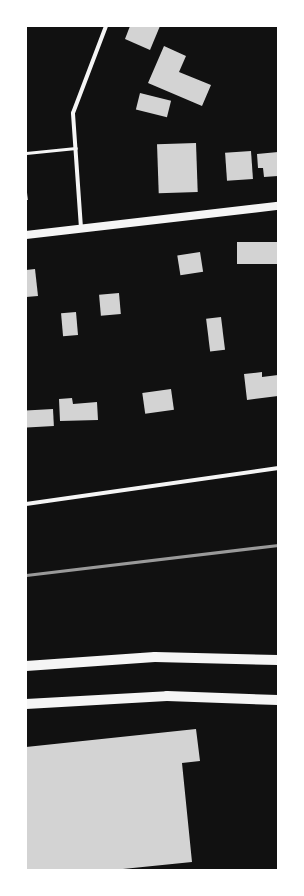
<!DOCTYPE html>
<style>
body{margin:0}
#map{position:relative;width:304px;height:896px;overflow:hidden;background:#111;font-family:"Fira Sans",sans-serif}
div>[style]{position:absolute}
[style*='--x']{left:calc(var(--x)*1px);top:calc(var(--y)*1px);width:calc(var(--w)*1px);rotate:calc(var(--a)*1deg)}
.building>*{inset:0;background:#d3d3d3;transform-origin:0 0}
.service>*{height:3px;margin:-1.5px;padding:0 1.5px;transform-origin:1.5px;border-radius:1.5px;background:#f5f5f5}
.minor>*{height:4px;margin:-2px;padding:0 2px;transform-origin:2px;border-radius:2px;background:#f5f5f5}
.secondary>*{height:8px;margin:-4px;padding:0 4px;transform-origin:4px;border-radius:4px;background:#f5f5f5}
.primary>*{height:10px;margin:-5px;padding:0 5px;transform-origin:5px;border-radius:5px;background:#f5f5f5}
.rail>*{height:3px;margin:-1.5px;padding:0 1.5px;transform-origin:1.5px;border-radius:1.5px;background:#9a9a9a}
span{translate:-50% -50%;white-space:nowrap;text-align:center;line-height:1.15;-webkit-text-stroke:3.5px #fff;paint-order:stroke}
.frame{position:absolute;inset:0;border:27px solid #fff;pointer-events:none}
</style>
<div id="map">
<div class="building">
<div style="clip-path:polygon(130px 26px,160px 26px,150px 50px,125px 39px)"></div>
<div style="clip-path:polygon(164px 46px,186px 56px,179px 72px,211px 85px,202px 106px,148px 83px)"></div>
<div style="left:140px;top:93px;width:32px;height:17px;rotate:14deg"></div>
<div style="left:196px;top:143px;width:49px;height:39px;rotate:88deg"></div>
<div style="left:251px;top:151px;width:28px;height:26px;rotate:86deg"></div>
<div style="clip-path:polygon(278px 152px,278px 176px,264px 177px,263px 168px,258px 168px,257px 154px)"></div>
<div style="clip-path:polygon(26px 185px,28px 200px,26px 200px)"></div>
<div style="left:278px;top:242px;width:22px;height:41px;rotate:90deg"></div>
<div style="left:200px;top:252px;width:20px;height:23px;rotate:81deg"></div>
<div style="clip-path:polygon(35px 269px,38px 296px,26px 297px,26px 270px)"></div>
<div style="left:119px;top:293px;width:21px;height:20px;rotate:85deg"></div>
<div style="left:76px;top:312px;width:23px;height:15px;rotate:85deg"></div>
<div style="left:221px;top:317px;width:33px;height:15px;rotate:83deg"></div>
<div style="clip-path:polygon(262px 372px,262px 377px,278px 375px,278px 396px,247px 400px,244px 374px)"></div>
<div style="left:171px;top:389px;width:21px;height:29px;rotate:82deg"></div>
<div style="clip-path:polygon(72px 398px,73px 404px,97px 402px,98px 420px,60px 421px,59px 399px)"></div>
<div style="left:53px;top:409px;width:17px;height:27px;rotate:87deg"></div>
<div style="clip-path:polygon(196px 729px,200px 761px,182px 763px,192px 862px,113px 870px,26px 870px,26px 747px)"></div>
</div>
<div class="service">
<div style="--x:26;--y:153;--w:50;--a:-5.7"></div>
</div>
<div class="minor">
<div style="--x:81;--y:228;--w:115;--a:-94"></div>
<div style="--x:73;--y:113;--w:93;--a:-69.2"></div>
<div style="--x:26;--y:504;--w:255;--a:-8.1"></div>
</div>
<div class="secondary">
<div style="--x:26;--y:235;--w:254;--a:-6.6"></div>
</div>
<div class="primary">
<div style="--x:26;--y:666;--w:129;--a:-4"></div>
<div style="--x:155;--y:657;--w:123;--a:1.4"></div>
<div style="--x:26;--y:704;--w:141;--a:-3.2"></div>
<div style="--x:167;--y:696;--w:111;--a:2.1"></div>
</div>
<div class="rail">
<div style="--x:26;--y:575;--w:254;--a:-6.8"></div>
</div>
<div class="frame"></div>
</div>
